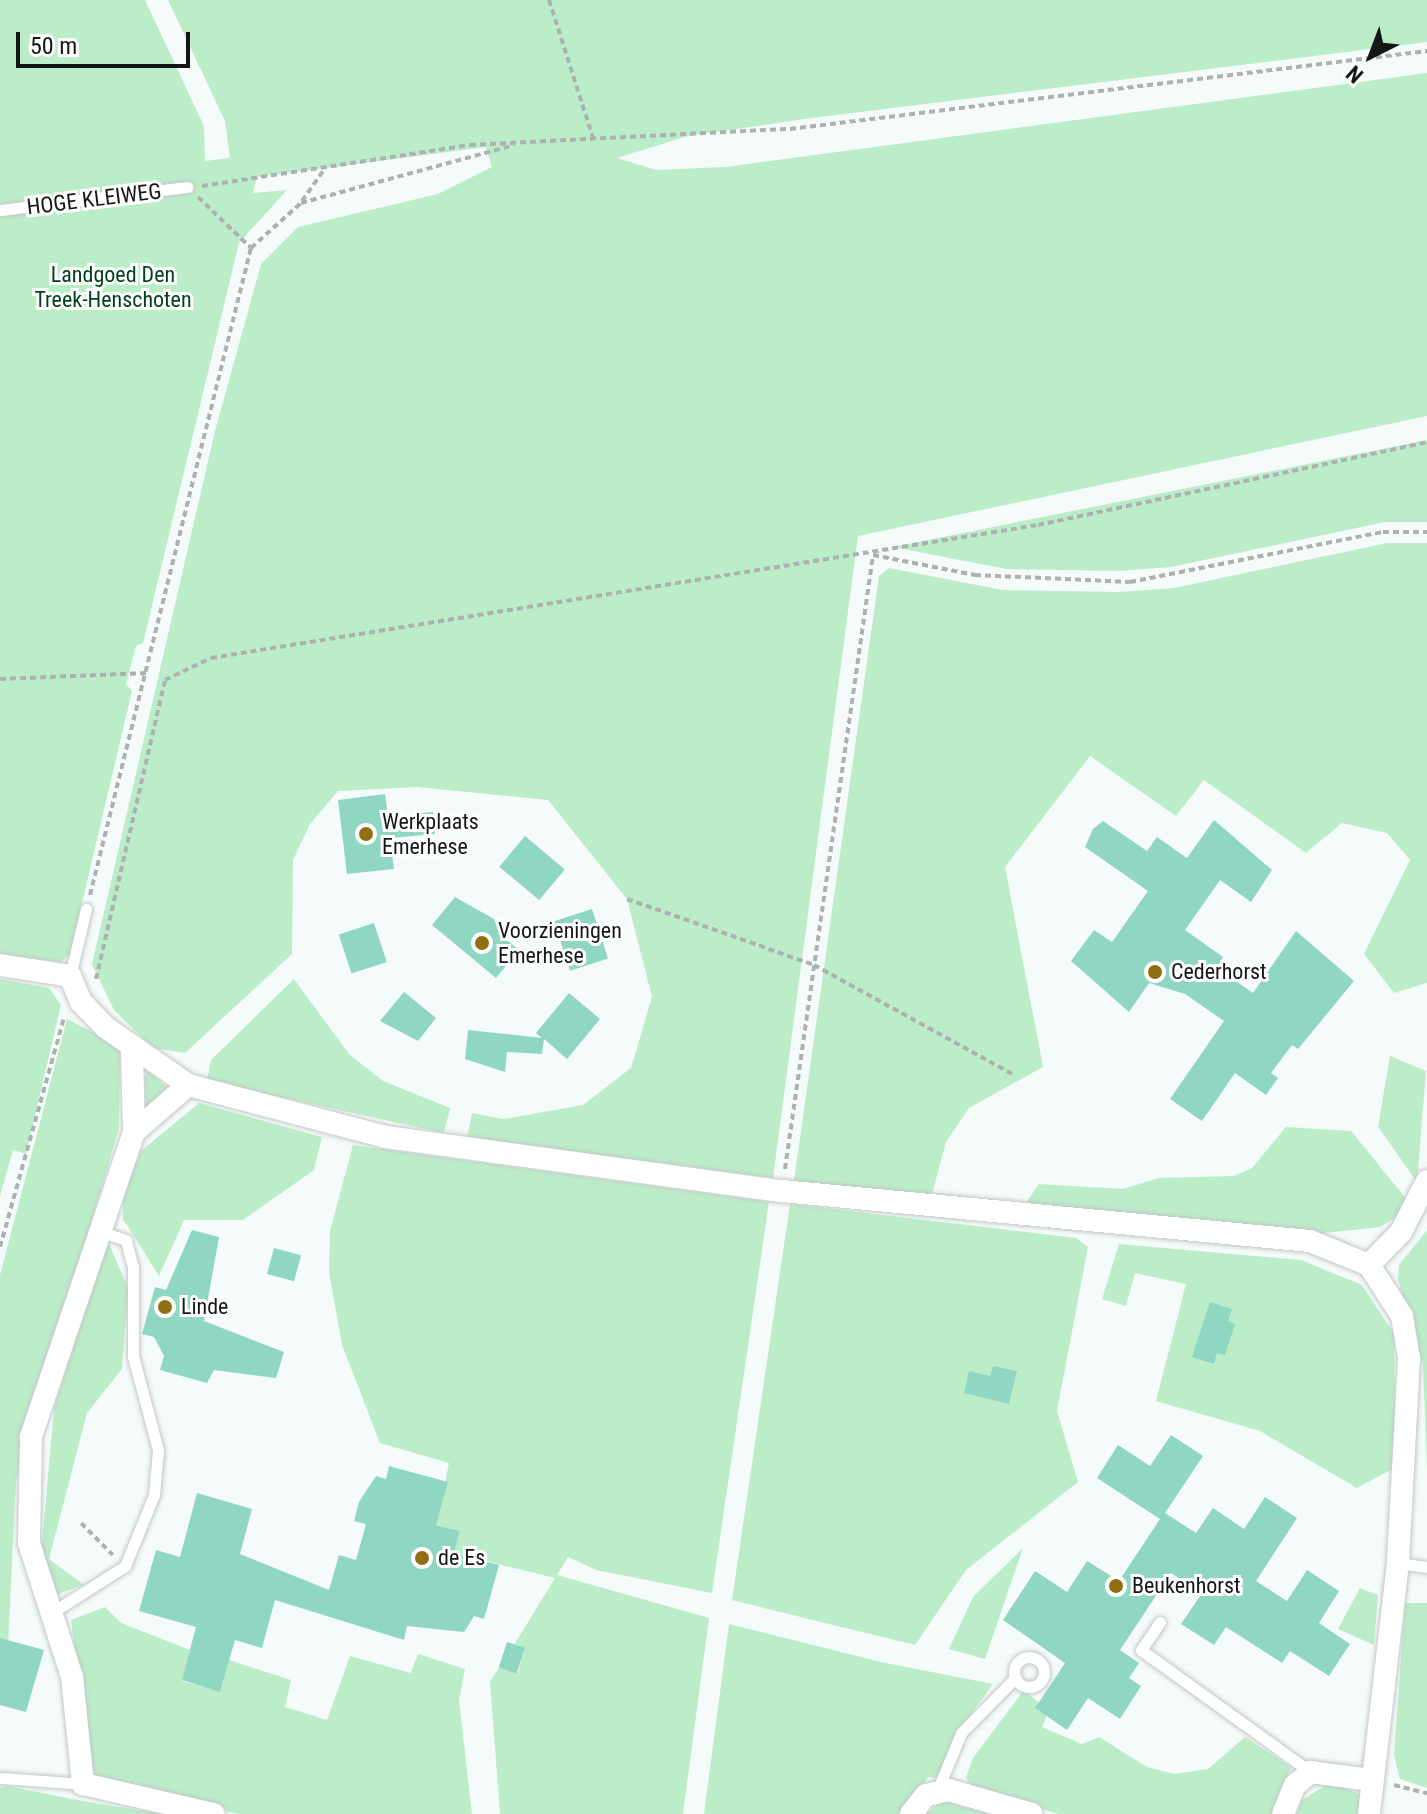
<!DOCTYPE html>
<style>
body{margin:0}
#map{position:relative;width:1427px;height:1814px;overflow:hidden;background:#f5fafa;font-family:"Roboto Condensed",sans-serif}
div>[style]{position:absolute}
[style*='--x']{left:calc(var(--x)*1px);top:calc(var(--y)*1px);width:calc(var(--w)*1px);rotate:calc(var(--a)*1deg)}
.green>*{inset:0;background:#bbeec8}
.building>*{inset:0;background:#8fd7c3;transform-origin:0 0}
.path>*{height:4px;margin-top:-2px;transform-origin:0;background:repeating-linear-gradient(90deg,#adb1b1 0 6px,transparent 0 10px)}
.roads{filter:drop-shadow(0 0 2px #c2c7c7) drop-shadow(0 0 2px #c2c7c7)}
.service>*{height:11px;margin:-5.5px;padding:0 5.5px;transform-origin:5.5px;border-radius:5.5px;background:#fff}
.service>.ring{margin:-5.5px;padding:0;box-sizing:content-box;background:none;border:11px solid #fff;border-radius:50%}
.minor>*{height:22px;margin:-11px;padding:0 11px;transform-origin:11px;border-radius:11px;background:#fff}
.dots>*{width:22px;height:22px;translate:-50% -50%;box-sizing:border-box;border:4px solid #fff;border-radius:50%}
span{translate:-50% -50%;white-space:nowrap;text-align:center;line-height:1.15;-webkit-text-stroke:6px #fff;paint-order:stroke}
.street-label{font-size:22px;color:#151717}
.park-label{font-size:22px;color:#003f1c}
.poi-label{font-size:22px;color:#151717}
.left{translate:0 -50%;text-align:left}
.north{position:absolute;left:1331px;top:16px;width:80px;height:80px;-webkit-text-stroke:6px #fff;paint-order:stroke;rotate:222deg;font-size:22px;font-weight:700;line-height:32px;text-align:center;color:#151717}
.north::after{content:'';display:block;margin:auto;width:28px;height:36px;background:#151717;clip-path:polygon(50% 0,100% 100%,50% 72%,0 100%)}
.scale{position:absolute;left:16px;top:32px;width:174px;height:36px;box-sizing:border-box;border:4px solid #151717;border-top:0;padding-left:10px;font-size:24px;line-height:28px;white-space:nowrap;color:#151717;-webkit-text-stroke:6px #fff;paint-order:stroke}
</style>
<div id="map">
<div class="green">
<div style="clip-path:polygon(0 0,145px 0,204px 126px,205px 161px,230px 158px,225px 121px,168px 0,1427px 0,1427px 42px,812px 118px,688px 136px,617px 158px,656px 170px,725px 167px,1427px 73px,1427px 416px,858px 536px,773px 1178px,467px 1137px,472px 1113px,503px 1119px,583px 1105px,631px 1068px,652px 997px,627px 899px,548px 800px,417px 787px,338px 791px,310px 824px,293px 860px,292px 954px,185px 1053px,153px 1048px,114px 1010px,92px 964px,215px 431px,261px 264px,298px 227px,438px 194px,492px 167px,486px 147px,257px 177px,253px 193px,287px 190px,239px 243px,143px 643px,136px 646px,126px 684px,132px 691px,70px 954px,61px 962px,0 956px)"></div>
<div style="clip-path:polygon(1427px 440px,1427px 522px,1385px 522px,1171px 567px,1118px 571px,1006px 569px,893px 547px)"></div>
<div style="clip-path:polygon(1387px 543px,1427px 543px,1427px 983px,1394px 993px,1364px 954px,1410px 860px,1387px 833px,1342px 823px,1306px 853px,1204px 780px,1176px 816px,1090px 756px,1005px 867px,1043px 1067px,969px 1108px,946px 1142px,931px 1198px,794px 1181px,879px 576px,889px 568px,1003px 590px,1119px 592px,1174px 588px)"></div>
<div style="clip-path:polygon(0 979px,49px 988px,61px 1005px,26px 1154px,13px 1150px,0 1196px)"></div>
<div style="clip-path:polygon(294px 979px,349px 1054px,383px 1081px,450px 1108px,444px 1133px,207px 1081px,211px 1060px)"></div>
<div style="clip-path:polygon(67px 1019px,120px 1046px,119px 1128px,16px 1480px,8px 1645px,0 1642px,0 1275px)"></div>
<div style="clip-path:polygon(1390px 1056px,1426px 1071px,1417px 1182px,1378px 1127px)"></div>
<div style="clip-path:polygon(148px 1070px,168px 1089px,146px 1114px,145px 1077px)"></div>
<div style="clip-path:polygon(199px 1103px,322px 1137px,314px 1170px,243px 1220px,184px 1220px,159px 1276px,123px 1219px,123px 1195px,141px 1151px)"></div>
<div style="clip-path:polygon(1286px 1127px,1351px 1131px,1413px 1207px,1380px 1227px,1305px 1235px,1023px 1207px,1039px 1184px,1123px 1189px,1159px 1178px,1234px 1176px,1252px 1168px)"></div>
<div style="clip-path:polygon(353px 1145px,769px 1202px,712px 1593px,596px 1570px,568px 1557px,557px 1575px,709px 1618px,683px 1814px,500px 1814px,490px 1681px,499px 1668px,518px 1673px,525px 1648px,514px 1645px,555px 1578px,461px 1555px,450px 1567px,460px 1531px,423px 1521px,438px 1517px,449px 1463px,380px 1443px,342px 1345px,329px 1272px,330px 1231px)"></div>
<div style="clip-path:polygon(790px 1204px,1076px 1238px,1088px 1247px,1057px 1411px,1078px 1482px,966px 1570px,915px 1645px,732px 1600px)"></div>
<div style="clip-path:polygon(1427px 1230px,1427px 1470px,1423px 1365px,1398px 1280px,1399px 1265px)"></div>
<div style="clip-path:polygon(107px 1239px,128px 1288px,122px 1369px,87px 1413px,49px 1559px,84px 1585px,37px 1601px,54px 1408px)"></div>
<div style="clip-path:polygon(1119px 1244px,1301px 1260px,1362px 1285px,1394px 1334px,1396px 1467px,1357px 1488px,1260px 1431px,1156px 1401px,1186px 1284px,1135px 1273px,1126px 1306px,1102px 1299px)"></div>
<div style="clip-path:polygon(1023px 1548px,985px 1659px,949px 1649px,973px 1597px)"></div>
<div style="clip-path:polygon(1360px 1588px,1378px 1595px,1374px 1645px,1338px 1629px)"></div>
<div style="clip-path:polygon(1405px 1603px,1427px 1603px,1427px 1788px,1400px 1779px,1394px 1755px)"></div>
<div style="clip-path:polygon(105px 1607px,121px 1623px,190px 1650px,182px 1681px,220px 1691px,229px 1660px,291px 1680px,285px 1707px,327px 1720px,350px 1656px,411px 1673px,418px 1654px,465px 1669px,459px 1700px,472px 1814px,238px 1814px,93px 1780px,71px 1620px)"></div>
<div style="clip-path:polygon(729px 1624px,881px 1662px,993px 1684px,962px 1726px,939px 1778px,928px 1777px,902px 1814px,704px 1814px)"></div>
<div style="clip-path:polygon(1024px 1690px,1049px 1711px,1042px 1727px,1082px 1744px,1099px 1737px,1147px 1767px,1174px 1774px,1208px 1769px,1245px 1737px,1291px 1767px,1272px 1814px,1059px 1814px,974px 1790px,966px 1778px,973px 1758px)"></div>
<div style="clip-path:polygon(1330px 1782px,1359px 1794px,1362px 1814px,1297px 1814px,1301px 1801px)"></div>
<div style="clip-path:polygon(7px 1786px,82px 1801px,164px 1814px,0 1814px,0 1788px)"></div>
<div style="clip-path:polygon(942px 1801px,989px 1814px,926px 1814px)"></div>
</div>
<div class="building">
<div style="clip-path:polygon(385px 794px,388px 817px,433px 812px,435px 834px,390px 838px,394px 869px,347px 874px,338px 800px)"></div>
<div style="clip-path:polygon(1214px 820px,1272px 870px,1251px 902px,1220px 880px,1185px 930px,1223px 957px,1217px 968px,1253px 993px,1296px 931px,1354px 981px,1298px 1049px,1292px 1045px,1271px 1073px,1278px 1078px,1266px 1095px,1235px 1073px,1202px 1121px,1170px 1099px,1224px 1021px,1185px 994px,1149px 983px,1129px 1012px,1071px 961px,1094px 930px,1112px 942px,1148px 891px,1085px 847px,1093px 829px,1103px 821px,1147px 851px,1157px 837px,1187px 858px)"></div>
<div style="left:525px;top:836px;width:52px;height:40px;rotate:40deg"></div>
<div style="clip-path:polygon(455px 897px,508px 927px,501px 935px,519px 950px,496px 978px,432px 925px)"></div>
<div style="left:592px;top:909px;width:52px;height:40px;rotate:72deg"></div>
<div style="left:374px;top:923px;width:41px;height:37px;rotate:72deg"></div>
<div style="clip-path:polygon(404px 992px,436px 1018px,418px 1041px,380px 1021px)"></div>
<div style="clip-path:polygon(569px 993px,600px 1019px,567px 1059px,544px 1039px,542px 1054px,507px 1052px,505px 1072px,465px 1059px,468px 1030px,542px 1038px,536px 1033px)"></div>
<div style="clip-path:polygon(192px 1230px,219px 1237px,204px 1321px,284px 1352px,276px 1378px,214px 1370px,207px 1383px,160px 1370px,164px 1356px,154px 1337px,142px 1334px,155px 1287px,166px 1290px)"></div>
<div style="left:274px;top:1248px;width:28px;height:27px;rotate:15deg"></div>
<div style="clip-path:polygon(1210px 1302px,1232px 1309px,1228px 1321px,1235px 1324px,1225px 1355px,1217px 1353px,1214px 1364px,1192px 1357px)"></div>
<div style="clip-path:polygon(993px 1366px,1017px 1371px,1009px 1404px,964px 1393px,969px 1371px,990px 1376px)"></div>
<div style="clip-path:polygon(1171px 1435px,1203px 1456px,1165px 1513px,1196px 1533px,1213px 1508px,1244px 1529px,1265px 1497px,1297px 1518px,1256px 1581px,1287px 1601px,1307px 1570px,1339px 1591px,1319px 1623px,1350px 1644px,1329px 1676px,1290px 1651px,1282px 1663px,1226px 1627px,1214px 1645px,1181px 1624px,1202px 1593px,1171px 1573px,1120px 1650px,1139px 1663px,1129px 1678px,1141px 1686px,1120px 1719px,1088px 1698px,1067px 1730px,1035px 1708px,1065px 1663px,1003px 1620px,1035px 1571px,1067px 1592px,1087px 1561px,1119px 1581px,1160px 1519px,1097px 1478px,1118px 1445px,1150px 1466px)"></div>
<div style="clip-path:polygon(389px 1466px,448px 1482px,436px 1525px,460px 1531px,454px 1553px,499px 1565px,484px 1619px,474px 1616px,464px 1632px,407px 1626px,404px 1640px,275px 1600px,262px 1648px,235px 1640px,220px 1692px,182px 1680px,196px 1627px,139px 1611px,156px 1550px,180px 1557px,197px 1493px,252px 1509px,240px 1554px,329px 1590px,339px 1555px,356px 1560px,366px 1524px,354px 1521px,359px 1502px,376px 1476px,386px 1479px)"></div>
<div style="clip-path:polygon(0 1638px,44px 1650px,26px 1712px,0 1705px)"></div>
<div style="left:507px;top:1642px;width:19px;height:27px;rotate:18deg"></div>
</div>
<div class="path">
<div style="--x:549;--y:0;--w:145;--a:72.3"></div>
<div style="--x:202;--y:186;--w:271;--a:-8.7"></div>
<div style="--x:470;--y:145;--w:320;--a:-2.9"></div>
<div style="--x:790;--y:129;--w:642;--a:-6.98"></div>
<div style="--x:198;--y:197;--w:74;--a:43.9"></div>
<div style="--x:302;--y:201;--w:39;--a:-55"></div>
<div style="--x:0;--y:679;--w:147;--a:-2.3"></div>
<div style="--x:90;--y:895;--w:667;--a:-76.03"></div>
<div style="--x:251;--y:248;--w:67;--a:-42"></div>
<div style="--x:301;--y:203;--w:221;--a:-15.2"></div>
<div style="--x:627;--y:899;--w:198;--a:19.4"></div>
<div style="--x:814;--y:965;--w:230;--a:28.8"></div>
<div style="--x:96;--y:979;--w:307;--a:-77"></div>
<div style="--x:165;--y:680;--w:51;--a:-25.6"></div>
<div style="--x:211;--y:658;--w:838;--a:-9.14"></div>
<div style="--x:1038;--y:525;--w:398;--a:-12"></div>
<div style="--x:785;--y:1169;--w:620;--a:-81.84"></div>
<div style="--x:873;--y:555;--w:104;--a:11.1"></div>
<div style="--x:975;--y:575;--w:155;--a:2.6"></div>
<div style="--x:1130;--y:582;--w:258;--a:-11.2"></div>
<div style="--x:1383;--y:532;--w:44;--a:0"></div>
<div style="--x:0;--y:1247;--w:238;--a:-74.4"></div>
<div style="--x:81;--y:1523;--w:45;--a:45"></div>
<div style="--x:1394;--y:1785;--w:34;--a:14"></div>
</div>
<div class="roads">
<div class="service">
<div style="--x:0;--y:210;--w:189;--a:-7"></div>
<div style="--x:70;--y:976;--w:69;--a:-76.6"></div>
<div style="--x:1398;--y:1563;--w:29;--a:8"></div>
<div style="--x:51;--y:1613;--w:88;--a:-32.4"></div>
<div style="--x:125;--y:1566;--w:77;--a:-67.8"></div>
<div style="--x:154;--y:1495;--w:45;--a:-84.9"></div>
<div style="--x:158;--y:1450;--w:97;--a:-104.9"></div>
<div style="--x:133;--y:1356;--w:89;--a:-90"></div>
<div style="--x:133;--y:1267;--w:28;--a:-105"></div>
<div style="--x:126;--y:1240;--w:28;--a:-162"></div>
<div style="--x:1160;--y:1622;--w:34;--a:124"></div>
<div style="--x:1141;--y:1650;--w:209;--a:35.7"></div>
<div class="ring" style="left:1014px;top:1657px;width:19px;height:19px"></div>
<div style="--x:0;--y:1778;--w:83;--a:4.1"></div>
<div style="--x:937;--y:1791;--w:63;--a:-67.5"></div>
<div style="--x:961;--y:1733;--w:77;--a:-45.5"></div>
</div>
<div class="minor">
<div style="--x:0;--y:965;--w:71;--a:8.9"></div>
<div style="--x:70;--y:976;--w:28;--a:67"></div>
<div style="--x:81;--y:1002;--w:35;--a:46"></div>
<div style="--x:105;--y:1027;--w:101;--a:34.9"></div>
<div style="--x:188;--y:1085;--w:205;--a:14.7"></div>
<div style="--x:386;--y:1137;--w:400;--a:7.8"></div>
<div style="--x:782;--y:1191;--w:530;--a:5.41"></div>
<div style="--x:1310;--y:1241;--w:64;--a:22.1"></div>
<div style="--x:1369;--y:1265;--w:61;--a:57.1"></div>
<div style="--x:1402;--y:1316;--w:43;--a:80.5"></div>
<div style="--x:1409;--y:1358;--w:205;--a:93.1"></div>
<div style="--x:1398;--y:1563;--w:253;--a:96.6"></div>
<div style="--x:132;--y:1053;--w:79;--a:88.5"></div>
<div style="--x:134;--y:1132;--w:322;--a:108.7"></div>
<div style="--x:31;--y:1437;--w:106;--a:91.1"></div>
<div style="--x:29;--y:1543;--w:141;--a:72.2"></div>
<div style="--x:72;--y:1677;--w:108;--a:84.1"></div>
<div style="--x:83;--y:1784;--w:134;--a:12.9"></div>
<div style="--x:134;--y:1132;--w:72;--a:-41"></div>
<div style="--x:1369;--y:1265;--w:46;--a:-45.9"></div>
<div style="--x:1401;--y:1232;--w:57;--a:-63"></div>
<div style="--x:911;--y:1814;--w:24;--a:-52"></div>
<div style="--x:926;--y:1795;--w:24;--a:-12"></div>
<div style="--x:949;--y:1790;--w:86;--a:16.1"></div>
<div style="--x:1283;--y:1814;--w:31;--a:-68"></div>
<div style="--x:1295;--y:1785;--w:21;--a:-39"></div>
<div style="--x:1311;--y:1772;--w:61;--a:7.6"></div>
</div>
</div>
<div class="dots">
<div style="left:366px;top:834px;background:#906e13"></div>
<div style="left:482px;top:943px;background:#906e13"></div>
<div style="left:1155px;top:972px;background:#906e13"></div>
<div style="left:165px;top:1307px;background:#906e13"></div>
<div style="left:422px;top:1558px;background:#906e13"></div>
<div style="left:1116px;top:1586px;background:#906e13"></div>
</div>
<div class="street-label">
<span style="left:94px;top:199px;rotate:-7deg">HOGE KLEIWEG</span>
</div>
<div class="park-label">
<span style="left:113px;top:287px">Landgoed Den<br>Treek-Henschoten</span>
</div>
<div class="poi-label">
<span class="left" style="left:382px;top:834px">Werkplaats<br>Emerhese</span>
<span class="left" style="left:498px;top:943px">Voorzieningen<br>Emerhese</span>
<span class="left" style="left:1171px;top:972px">Cederhorst</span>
<span class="left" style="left:181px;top:1307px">Linde</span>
<span class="left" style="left:438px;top:1558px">de Es</span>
<span class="left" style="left:1132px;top:1586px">Beukenhorst</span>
</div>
<div class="north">N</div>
<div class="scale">50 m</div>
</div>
